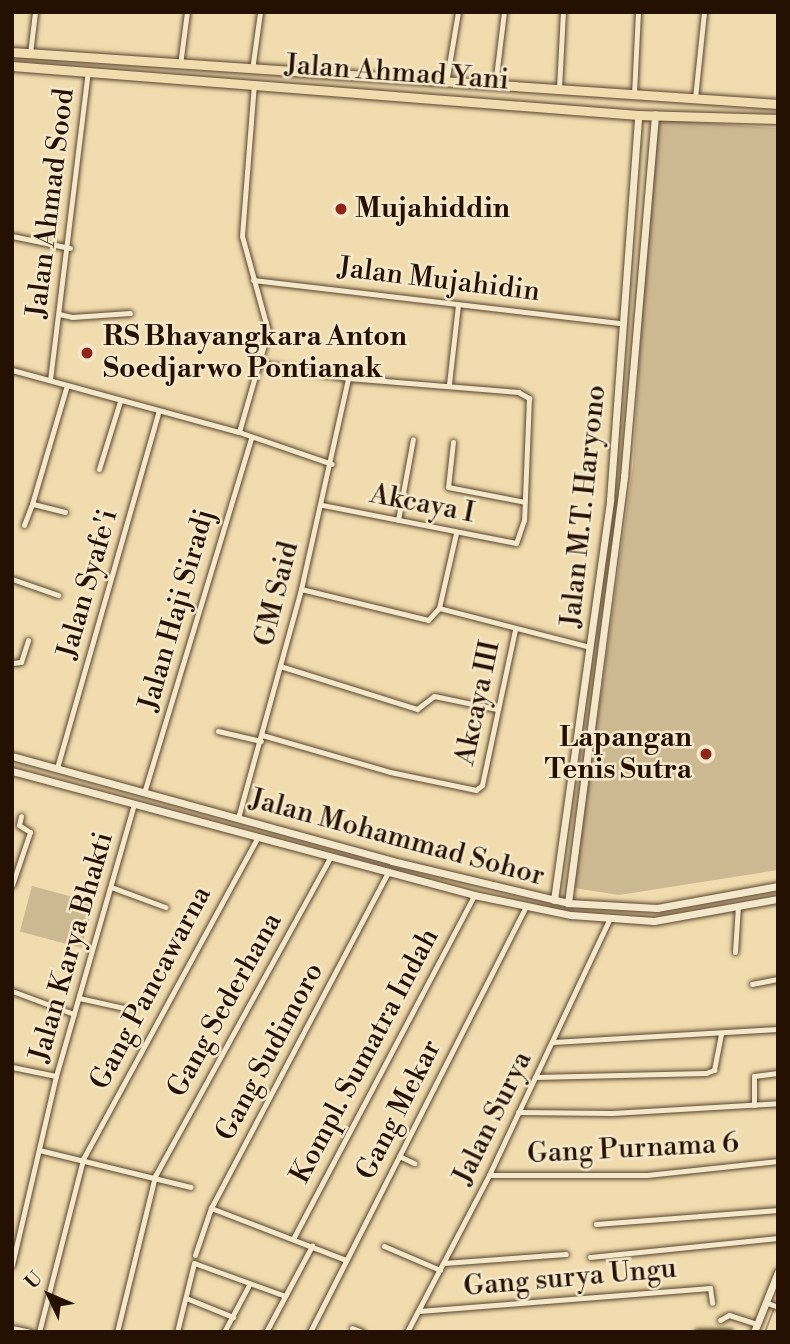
<!DOCTYPE html>
<style>
body{margin:0}
#map{position:relative;width:790px;height:1344px;overflow:hidden;background:#f0dcae;font-family:"Libre Bodoni",serif}
div>[style]{position:absolute}
[style*='--x']{left:calc(var(--x)*1px);top:calc(var(--y)*1px);width:calc(var(--w)*1px);rotate:calc(var(--a)*1deg)}
.green>*{inset:0;background:#cdb991;transform-origin:0 0}
.stream>*{height:2px;margin:-1px;padding:0 1px;transform-origin:1px;border-radius:1px;background:#ab9774}
.roads{filter:drop-shadow(0 0 2px #58432d) drop-shadow(0 0 2px #58432d)}
.minor>*{height:5px;margin:-2.5px;padding:0 2.5px;transform-origin:2.5px;border-radius:2.5px;background:#f5e8ca}
.tertiary>*{height:7px;margin:-3.5px;padding:0 3.5px;transform-origin:3.5px;border-radius:3.5px;background:#f5e8ca}
.primary>*{height:9px;margin:-4.5px;padding:0 4.5px;transform-origin:4.5px;border-radius:4.5px;background:#f0dcae}
.dots>*{width:19px;height:19px;translate:-50% -50%;box-sizing:border-box;border:4px solid #f5e8ca;border-radius:50%}
span{translate:-50% -50%;white-space:nowrap;text-align:center;line-height:1.15;-webkit-text-stroke:5px #f5e8ca;paint-order:stroke}
.street-label{font-size:28px;color:#251002}
.poi-label{font-size:28px;color:#251002;font-weight:700}
.left{translate:0 -50%;text-align:left}
.right{translate:-100% -50%;text-align:right}
.frame{position:absolute;inset:0;border:14px solid #251002;pointer-events:none}
.north{position:absolute;left:14px;top:1260px;width:70px;height:70px;-webkit-text-stroke:5px #f5e8ca;paint-order:stroke;rotate:314deg;font-size:19px;font-weight:700;line-height:28px;text-align:center;color:#251002}
.north::after{content:'';display:block;margin:auto;width:24px;height:32px;background:#251002;clip-path:polygon(50% 0,100% 100%,50% 72%,0 100%)}
</style>
<div id="map">
<div class="green">
<div style="clip-path:polygon(654px 120px,778px 128px,778px 870px,619px 895px,574px 888px,633px 465px)"></div>
<div style="left:32px;top:886px;width:64px;height:47px;rotate:15deg"></div>
</div>
<div class="stream">
<div style="--x:765;--y:1332;--w:36;--a:-69"></div>
</div>
<div class="roads">
<div class="minor">
<div style="--x:30;--y:54;--w:42;--a:-83.2"></div>
<div style="--x:180;--y:65;--w:53;--a:-82.5"></div>
<div style="--x:252;--y:70;--w:59;--a:-82.1"></div>
<div style="--x:446;--y:83;--w:72;--a:-80.4"></div>
<div style="--x:495;--y:85;--w:74;--a:-83"></div>
<div style="--x:559;--y:88;--w:76;--a:-87"></div>
<div style="--x:634;--y:94;--w:82;--a:-87.2"></div>
<div style="--x:695;--y:98;--w:86;--a:-84"></div>
<div style="--x:12;--y:236;--w:59;--a:11.7"></div>
<div style="--x:253;--y:280;--w:371;--a:6.7"></div>
<div style="--x:59;--y:314;--w:13;--a:13"></div>
<div style="--x:72;--y:317;--w:58;--a:-3.9"></div>
<div style="--x:259;--y:363;--w:90;--a:9.6"></div>
<div style="--x:348;--y:378;--w:171;--a:4.7"></div>
<div style="--x:518;--y:392;--w:13;--a:29"></div>
<div style="--x:529;--y:398;--w:122;--a:92.3"></div>
<div style="--x:524;--y:520;--w:24;--a:109"></div>
<div style="--x:516;--y:543;--w:198;--a:-168.9"></div>
<div style="--x:12;--y:370;--w:235;--a:15.3"></div>
<div style="--x:239;--y:432;--w:98;--a:19"></div>
<div style="--x:50;--y:380;--w:310;--a:-83"></div>
<div style="--x:449;--y:384;--w:80;--a:-83.5"></div>
<div style="--x:239;--y:432;--w:105;--a:-74"></div>
<div style="--x:268;--y:331;--w:98;--a:-105.3"></div>
<div style="--x:242;--y:236;--w:151;--a:-85.5"></div>
<div style="--x:453;--y:442;--w:45;--a:96.3"></div>
<div style="--x:448;--y:487;--w:78;--a:11"></div>
<div style="--x:99;--y:469;--w:71;--a:-72.8"></div>
<div style="--x:65;--y:512;--w:34;--a:-166"></div>
<div style="--x:32;--y:504;--w:124;--a:-73.6"></div>
<div style="--x:398;--y:520;--w:82;--a:-79.5"></div>
<div style="--x:24;--y:525;--w:22;--a:-69"></div>
<div style="--x:12;--y:579;--w:49;--a:19.2"></div>
<div style="--x:301;--y:589;--w:131;--a:13.7"></div>
<div style="--x:428;--y:620;--w:16;--a:-47"></div>
<div style="--x:439;--y:608;--w:77;--a:-77.2"></div>
<div style="--x:439;--y:608;--w:156;--a:14.5"></div>
<div style="--x:12;--y:663;--w:9;--a:-6"></div>
<div style="--x:21;--y:662;--w:23;--a:-72"></div>
<div style="--x:280;--y:666;--w:144;--a:17.4"></div>
<div style="--x:417;--y:709;--w:21;--a:-37"></div>
<div style="--x:434;--y:696;--w:63;--a:11.8"></div>
<div style="--x:218;--y:731;--w:44;--a:13.1"></div>
<div style="--x:262;--y:735;--w:133;--a:16.1"></div>
<div style="--x:390;--y:772;--w:88;--a:11.8"></div>
<div style="--x:476;--y:790;--w:8;--a:-40"></div>
<div style="--x:482;--y:785;--w:158;--a:-78"></div>
<div style="--x:57;--y:768;--w:371;--a:-74.1"></div>
<div style="--x:144;--y:793;--w:371;--a:-73.2"></div>
<div style="--x:238;--y:818;--w:238;--a:-74.6"></div>
<div style="--x:301;--y:589;--w:216;--a:-77.4"></div>
<div style="--x:12;--y:885;--w:56;--a:-71.2"></div>
<div style="--x:30;--y:832;--w:13;--a:-148"></div>
<div style="--x:19;--y:825;--w:9;--a:-77"></div>
<div style="--x:111;--y:887;--w:58;--a:20.3"></div>
<div style="--x:735;--y:952;--w:46;--a:-86.3"></div>
<div style="--x:752;--y:984;--w:26;--a:-11"></div>
<div style="--x:12;--y:991;--w:66;--a:20.4"></div>
<div style="--x:79;--y:998;--w:55;--a:12.5"></div>
<div style="--x:553;--y:1042;--w:225;--a:-3.3"></div>
<div style="--x:12;--y:1067;--w:45;--a:11.6"></div>
<div style="--x:535;--y:1077;--w:171;--a:-1.3"></div>
<div style="--x:706;--y:1073;--w:9;--a:-21"></div>
<div style="--x:714;--y:1070;--w:38;--a:-79"></div>
<div style="--x:754;--y:1105;--w:29;--a:-90"></div>
<div style="--x:754;--y:1076;--w:24;--a:-7"></div>
<div style="--x:518;--y:1112;--w:94;--a:0.6"></div>
<div style="--x:612;--y:1113;--w:166;--a:-3.4"></div>
<div style="--x:39;--y:1150;--w:156;--a:13.7"></div>
<div style="--x:399;--y:1156;--w:17;--a:25"></div>
<div style="--x:489;--y:1175;--w:158;--a:0"></div>
<div style="--x:647;--y:1175;--w:132;--a:-6.1"></div>
<div style="--x:211;--y:1208;--w:145;--a:21.1"></div>
<div style="--x:596;--y:1224;--w:183;--a:-4.4"></div>
<div style="--x:294;--y:1237;--w:386;--a:-62.2"></div>
<div style="--x:384;--y:1246;--w:61;--a:23.2"></div>
<div style="--x:195;--y:1255;--w:50;--a:-71.2"></div>
<div style="--x:211;--y:1208;--w:381;--a:-62.2"></div>
<div style="--x:590;--y:1257;--w:189;--a:-5.8"></div>
<div style="--x:444;--y:1263;--w:122;--a:-4.2"></div>
<div style="--x:12;--y:1265;--w:194;--a:-76.9"></div>
<div style="--x:56;--y:1076;--w:283;--a:-74"></div>
<div style="--x:186;--y:1298;--w:51;--a:22"></div>
<div style="--x:765;--y:1302;--w:14;--a:21"></div>
<div style="--x:419;--y:1311;--w:292;--a:-4.5"></div>
<div style="--x:710;--y:1288;--w:15;--a:82"></div>
<div style="--x:720;--y:1320;--w:10;--a:-29"></div>
<div style="--x:729;--y:1315;--w:29;--a:18"></div>
<div style="--x:12;--y:1328;--w:19;--a:12"></div>
<div style="--x:352;--y:1328;--w:11;--a:22"></div>
<div style="--x:39;--y:1332;--w:179;--a:-75.7"></div>
<div style="--x:83;--y:1159;--w:365;--a:-61.5"></div>
<div style="--x:117;--y:1332;--w:161;--a:-76.3"></div>
<div style="--x:155;--y:1176;--w:365;--a:-61.2"></div>
<div style="--x:177;--y:1332;--w:71;--a:-76.2"></div>
<div style="--x:194;--y:1263;--w:97;--a:19.9"></div>
<div style="--x:224;--y:1332;--w:55;--a:-62"></div>
<div style="--x:266;--y:1332;--w:98;--a:-61.9"></div>
<div style="--x:310;--y:1332;--w:477;--a:-63.1"></div>
<div style="--x:407;--y:1332;--w:177;--a:-62.4"></div>
<div style="--x:489;--y:1175;--w:282;--a:-64.8"></div>
<div style="--x:697;--y:1332;--w:33;--a:0"></div>
</div>
<div class="tertiary">
<div style="--x:12;--y:756;--w:394;--a:15.4"></div>
<div style="--x:392;--y:861;--w:181;--a:13.4"></div>
<div style="--x:568;--y:903;--w:89;--a:3.2"></div>
<div style="--x:657;--y:908;--w:123;--a:-10.3"></div>
<div style="--x:12;--y:771;--w:478;--a:15"></div>
<div style="--x:474;--y:895;--w:99;--a:11.7"></div>
<div style="--x:571;--y:915;--w:83;--a:4.1"></div>
<div style="--x:654;--y:921;--w:126;--a:-10.1"></div>
<div style="--x:554;--y:900;--w:404;--a:-82"></div>
<div style="--x:610;--y:500;--w:386;--a:-85.8"></div>
<div style="--x:568;--y:903;--w:430;--a:-82.5"></div>
<div style="--x:624;--y:477;--w:364;--a:-85.1"></div>
<div style="--x:754;--y:1332;--w:65;--a:-68.2"></div>
</div>
<div class="primary">
<div style="--x:12;--y:52;--w:768;--a:3.88"></div>
<div style="--x:12;--y:66;--w:628;--a:4.48"></div>
<div style="--x:638;--y:115;--w:140;--a:1.6"></div>
</div>
</div>
<div class="dots">
<div style="left:341px;top:209px;background:#8f2418"></div>
<div style="left:87px;top:353px;background:#8f2418"></div>
<div style="left:706px;top:754px;background:#8f2418"></div>
</div>
<div class="street-label">
<span style="left:397px;top:73px;rotate:4deg">Jalan Ahmad Yani</span>
<span style="left:51px;top:203px;rotate:-83deg">Jalan Ahmad Sood</span>
<span style="left:439px;top:280px;rotate:7deg">Jalan Mujahidin</span>
<span style="left:422px;top:504px;rotate:11deg">Akcaya I</span>
<span style="left:584px;top:506px;rotate:-84deg">Jalan M.T. Haryono</span>
<span style="left:88px;top:584px;rotate:-74deg">Jalan Syafe'i</span>
<span style="left:277px;top:594px;rotate:-76deg">GM Said</span>
<span style="left:177px;top:610px;rotate:-74deg">Jalan Haji Siradj</span>
<span style="left:478px;top:703px;rotate:-78deg">Akcaya III</span>
<span style="left:397px;top:838px;rotate:15deg">Jalan Mohammad Sohor</span>
<span style="left:72px;top:947px;rotate:-74deg">Jalan Karya Bhakti</span>
<span style="left:151px;top:988px;rotate:-62deg">Gang Pancawarna</span>
<span style="left:225px;top:1005px;rotate:-61deg">Gang Sederhana</span>
<span style="left:270px;top:1052px;rotate:-62deg">Gang Sudimoro</span>
<span style="left:365px;top:1056px;rotate:-62deg">Kompl. Sumatra Indah</span>
<span style="left:399px;top:1110px;rotate:-63deg">Gang Mekar</span>
<span style="left:493px;top:1118px;rotate:-64deg">Jalan Surya</span>
<span style="left:633px;top:1149px;rotate:-3deg">Gang Purnama 6</span>
<span style="left:570px;top:1278px;rotate:-5deg">Gang surya Ungu</span>
</div>
<div class="poi-label">
<span class="left" style="left:355px;top:209px">Mujahiddin</span>
<span class="left" style="left:103px;top:353px">RS Bhayangkara Anton<br>Soedjarwo Pontianak</span>
<span class="right" style="left:692px;top:754px">Lapangan<br>Tenis Sutra</span>
</div>
<div class="frame"></div>
<div class="north">U</div>
</div>
